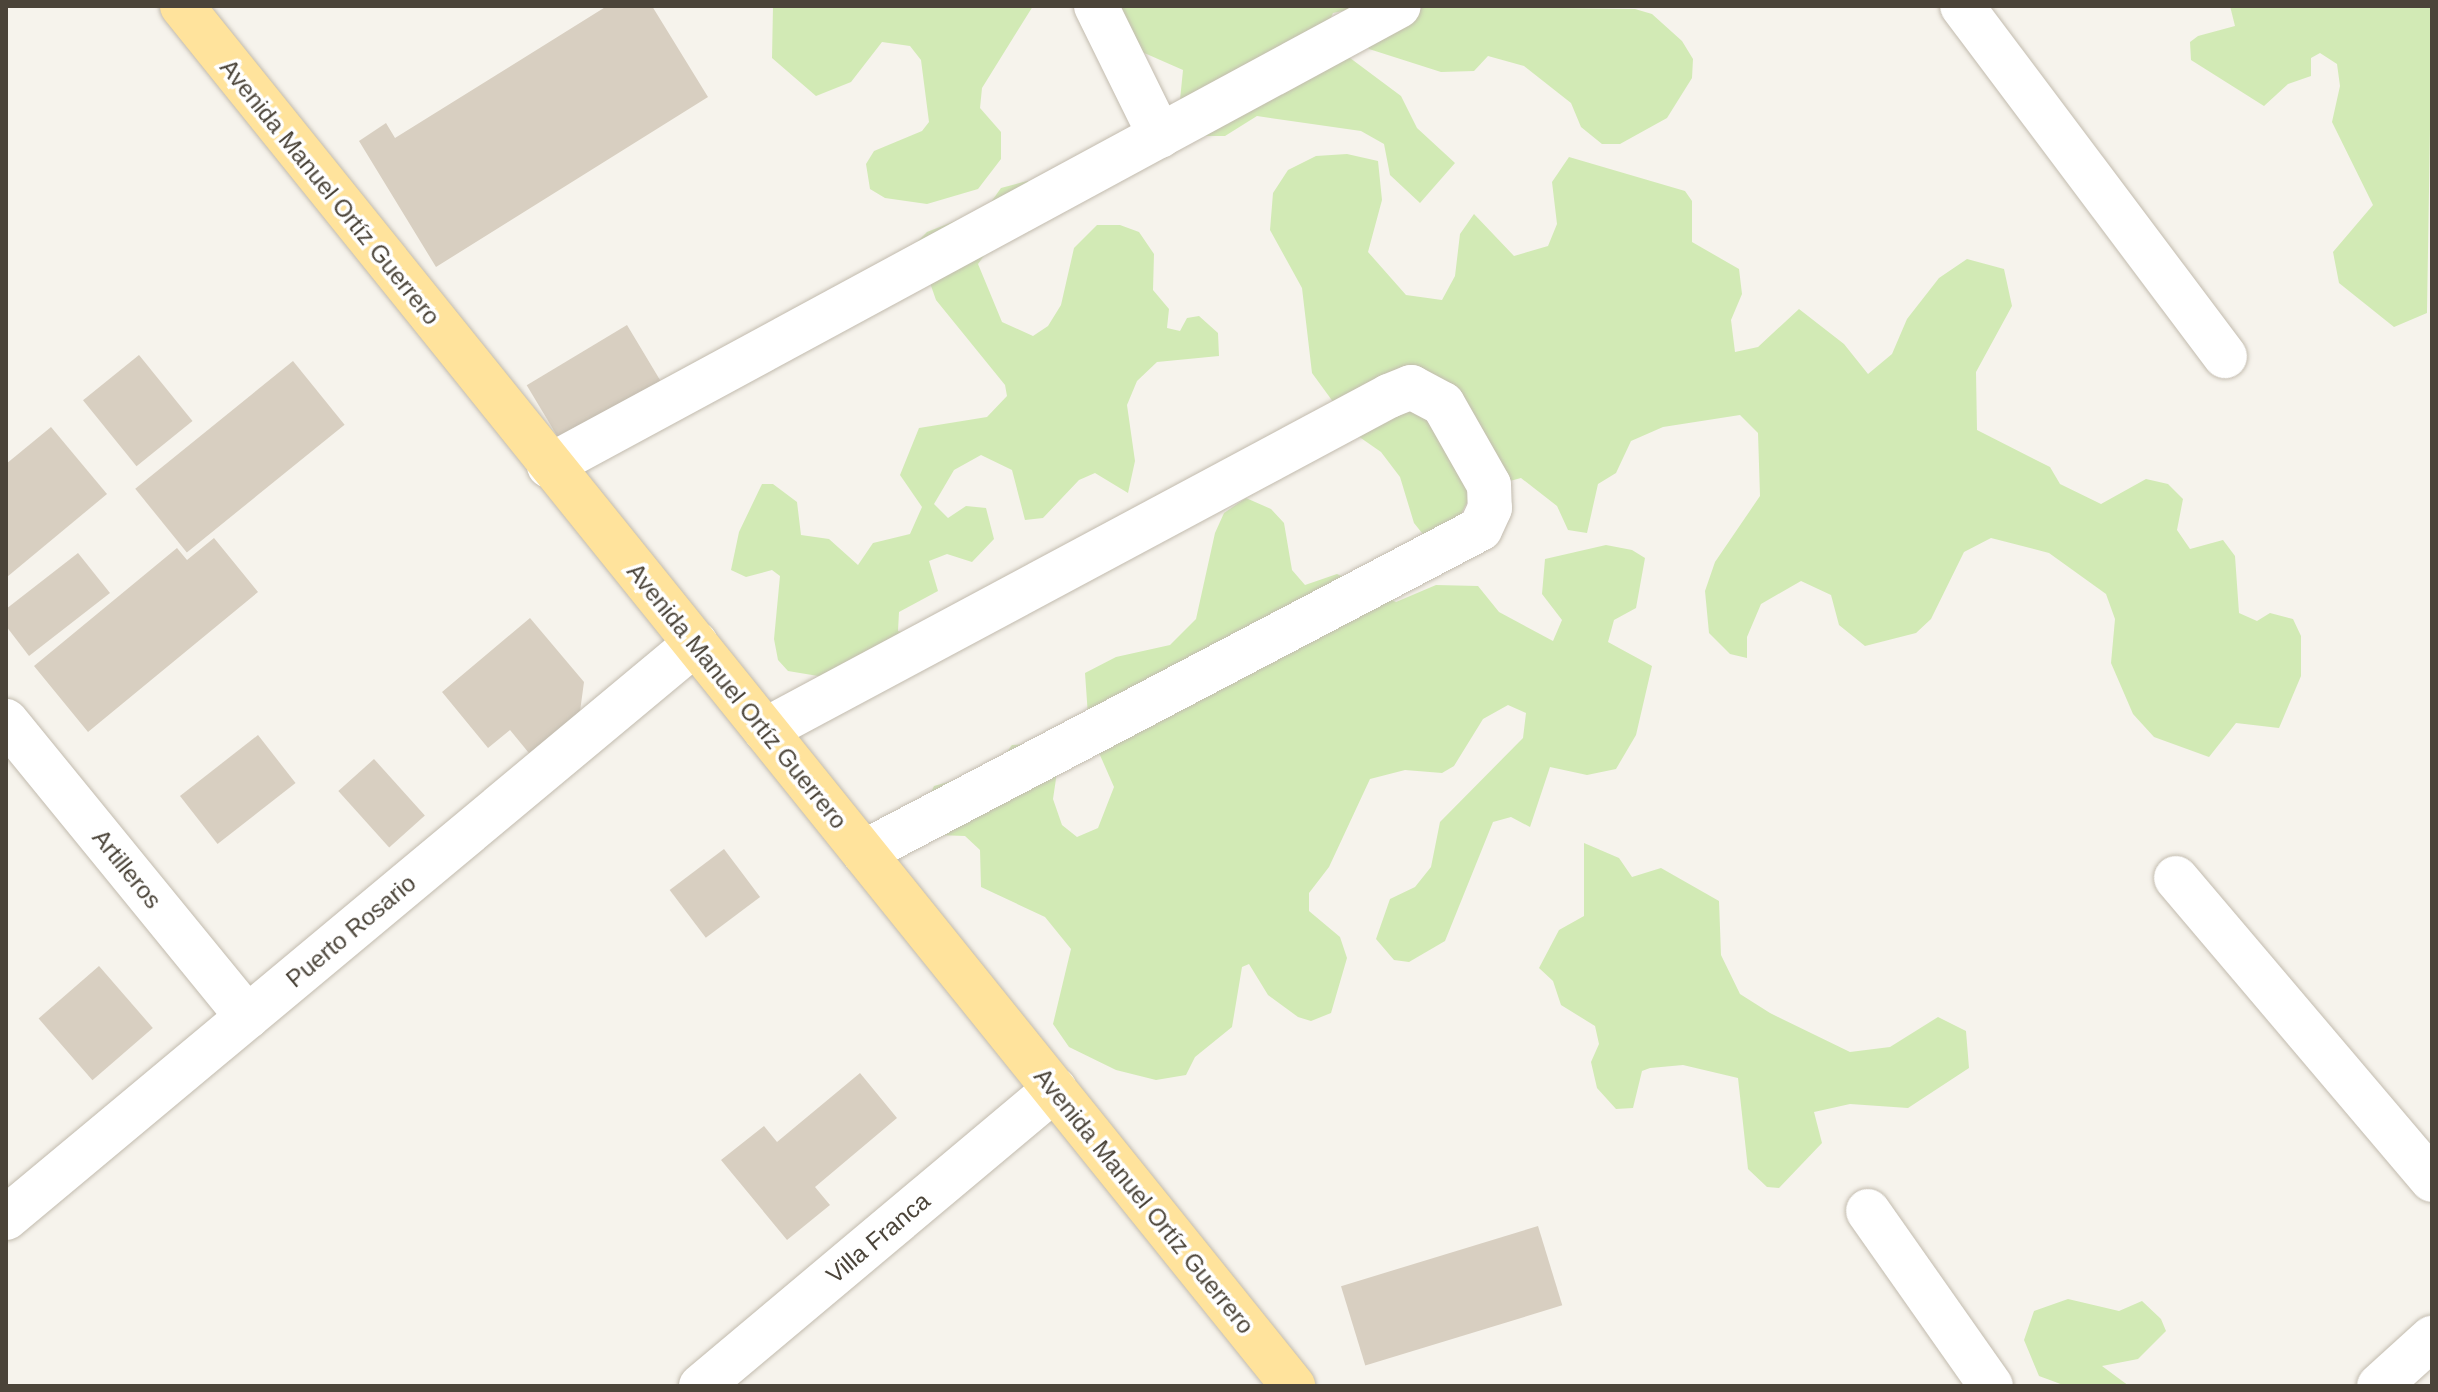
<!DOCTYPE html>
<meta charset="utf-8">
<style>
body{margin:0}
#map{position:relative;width:2438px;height:1392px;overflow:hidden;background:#f6f3ec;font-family:Helvetica,sans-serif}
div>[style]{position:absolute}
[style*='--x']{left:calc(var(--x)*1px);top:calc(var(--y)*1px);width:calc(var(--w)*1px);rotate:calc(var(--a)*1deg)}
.green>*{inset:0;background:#d2eab5}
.building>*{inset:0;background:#d8cfc1;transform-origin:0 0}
.roads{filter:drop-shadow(0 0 2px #c2bbae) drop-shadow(0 0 2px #c2bbae)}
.minor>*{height:44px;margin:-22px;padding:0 22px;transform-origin:22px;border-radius:22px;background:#fff}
.major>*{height:44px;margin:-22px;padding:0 22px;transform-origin:22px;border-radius:22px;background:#ffe39c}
span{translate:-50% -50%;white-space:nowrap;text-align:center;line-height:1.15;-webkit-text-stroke:7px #fff;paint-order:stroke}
.street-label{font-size:24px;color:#4b4439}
.frame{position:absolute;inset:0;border:8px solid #4b4439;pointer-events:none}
</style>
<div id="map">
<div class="green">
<div style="clip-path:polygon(773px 6px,1033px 6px,982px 88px,980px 108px,1001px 132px,1001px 159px,978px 189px,927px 204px,885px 198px,870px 189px,866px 164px,874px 151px,922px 131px,929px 122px,921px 60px,910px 46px,882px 42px,851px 82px,816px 96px,772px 58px)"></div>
<div style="clip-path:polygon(1107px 6px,1368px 6px,1333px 13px,1329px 22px,1342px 52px,1401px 96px,1417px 128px,1455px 163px,1420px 203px,1390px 175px,1384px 144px,1361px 131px,1257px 116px,1225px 136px,1204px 136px,1180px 100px,1183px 70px,1142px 52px)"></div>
<div style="clip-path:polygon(1413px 6px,1635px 9px,1652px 14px,1682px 41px,1693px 59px,1692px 78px,1667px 118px,1620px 144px,1602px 144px,1581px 127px,1571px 103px,1524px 66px,1488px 56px,1474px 71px,1441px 72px,1369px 49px,1365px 43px)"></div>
<div style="clip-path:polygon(2230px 6px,2432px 6px,2427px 313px,2394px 327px,2339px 283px,2333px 252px,2373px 205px,2332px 122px,2340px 86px,2337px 64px,2320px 53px,2311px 58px,2311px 76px,2288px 84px,2264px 106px,2191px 60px,2190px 42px,2198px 36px,2235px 26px)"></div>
<div style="clip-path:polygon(1347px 154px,1378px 161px,1382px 200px,1368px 252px,1406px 295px,1442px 300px,1455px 276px,1460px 234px,1474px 214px,1514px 256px,1548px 246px,1557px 224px,1552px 182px,1569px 157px,1685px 191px,1692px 201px,1692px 242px,1739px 269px,1742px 294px,1731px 320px,1735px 352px,1758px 347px,1799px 309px,1844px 344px,1868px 374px,1892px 354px,1907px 319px,1939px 278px,1967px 259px,2004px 269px,2012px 306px,1976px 372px,1977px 430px,2050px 467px,2060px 484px,2101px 504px,2146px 479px,2168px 484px,2183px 499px,2177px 530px,2190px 549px,2223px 540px,2235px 556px,2239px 613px,2257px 621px,2270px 613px,2293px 619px,2301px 636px,2301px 676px,2279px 728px,2236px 723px,2209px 757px,2154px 737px,2133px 714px,2111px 663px,2115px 619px,2106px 594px,2049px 553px,1991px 538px,1964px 552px,1931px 619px,1916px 633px,1865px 646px,1839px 625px,1831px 595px,1801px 581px,1761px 604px,1747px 637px,1747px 658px,1730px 654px,1709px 633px,1705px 591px,1715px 562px,1760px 496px,1758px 433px,1740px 415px,1663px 427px,1631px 441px,1616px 473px,1598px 484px,1587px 533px,1568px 530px,1557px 506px,1521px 478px,1473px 491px,1457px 522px,1426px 538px,1414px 523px,1400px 477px,1381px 452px,1358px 436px,1312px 373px,1302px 288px,1270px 230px,1273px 193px,1288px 170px,1316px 156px)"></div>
<div style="clip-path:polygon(1027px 181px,1037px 182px,978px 264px,1002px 322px,1033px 336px,1048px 326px,1061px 305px,1074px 248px,1097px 225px,1120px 225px,1139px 232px,1154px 254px,1153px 290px,1169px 309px,1167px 328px,1180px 331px,1187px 318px,1199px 316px,1218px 333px,1219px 356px,1157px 362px,1137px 381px,1127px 405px,1135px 461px,1128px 493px,1095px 473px,1079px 480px,1043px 518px,1025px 520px,1012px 470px,981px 455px,954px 470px,934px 504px,948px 518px,966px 506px,986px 508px,994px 539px,972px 562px,947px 554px,929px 561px,938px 591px,899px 612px,898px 631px,907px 633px,824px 677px,788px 671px,778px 660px,774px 639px,780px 576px,772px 570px,746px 577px,731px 570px,739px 532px,762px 484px,773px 484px,797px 502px,801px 535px,829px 539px,858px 565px,873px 543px,910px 534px,922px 507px,900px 475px,919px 428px,987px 417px,1007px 396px,1005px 385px,936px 300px,916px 243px,927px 232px,986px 209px,1001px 188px)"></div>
<div style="clip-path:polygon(1246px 498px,1271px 509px,1284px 523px,1292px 570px,1305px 585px,1337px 574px,1396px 602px,1436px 585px,1478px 586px,1499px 612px,1553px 641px,1562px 620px,1542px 594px,1545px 559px,1606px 545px,1632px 550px,1645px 558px,1636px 608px,1614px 620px,1608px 642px,1652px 666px,1636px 735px,1616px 769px,1587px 775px,1550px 767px,1530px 827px,1511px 817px,1493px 822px,1445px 941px,1409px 962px,1394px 960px,1376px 939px,1390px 899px,1415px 887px,1431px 867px,1440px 822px,1523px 738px,1526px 713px,1508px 705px,1483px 719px,1454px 766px,1442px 773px,1405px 770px,1370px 779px,1329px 867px,1309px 893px,1309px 911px,1340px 937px,1347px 958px,1331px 1013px,1311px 1021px,1298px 1017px,1268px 995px,1249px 964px,1242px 967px,1232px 1027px,1195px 1057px,1186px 1075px,1156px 1080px,1116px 1070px,1069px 1047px,1053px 1024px,1071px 949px,1045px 917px,981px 887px,980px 850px,965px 836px,938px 835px,927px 801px,934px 786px,994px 769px,1012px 745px,1028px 744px,1057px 772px,1053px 799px,1062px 825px,1077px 837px,1098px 828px,1114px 787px,1089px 730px,1085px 673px,1116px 657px,1170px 645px,1196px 619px,1215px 533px,1224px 513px)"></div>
<div style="clip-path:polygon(1584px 843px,1619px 858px,1632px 877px,1661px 868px,1719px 901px,1721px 955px,1740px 994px,1770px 1013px,1850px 1052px,1890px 1047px,1938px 1017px,1966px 1031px,1969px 1068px,1908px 1108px,1850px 1104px,1814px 1112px,1822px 1143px,1779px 1188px,1767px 1187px,1748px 1169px,1738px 1078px,1683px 1065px,1650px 1068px,1642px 1071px,1633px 1108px,1616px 1109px,1597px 1088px,1591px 1062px,1599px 1044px,1595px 1026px,1561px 1005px,1553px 981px,1539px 968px,1559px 930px,1584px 916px)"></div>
<div style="clip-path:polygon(2068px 1299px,2119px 1311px,2142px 1301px,2161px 1319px,2166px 1331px,2138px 1359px,2102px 1366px,2129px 1386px,2066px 1386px,2039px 1376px,2024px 1340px,2034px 1311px)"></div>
</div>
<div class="building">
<div style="clip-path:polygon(607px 6px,652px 6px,708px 97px,436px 267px,359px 141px,386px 123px,395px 138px)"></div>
<div style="left:627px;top:325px;width:65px;height:117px;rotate:59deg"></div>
<div style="left:139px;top:355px;width:85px;height:72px;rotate:51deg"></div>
<div style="left:293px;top:361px;width:82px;height:203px;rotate:51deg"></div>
<div style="clip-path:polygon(51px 427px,107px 494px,7px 577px,6px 464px)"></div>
<div style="clip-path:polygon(214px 538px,258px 592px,88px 732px,34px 666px,177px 548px,187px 560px)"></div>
<div style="clip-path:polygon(78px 553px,110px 593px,29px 656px,6px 626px,6px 609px)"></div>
<div style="clip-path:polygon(530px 618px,584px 682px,579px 719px,533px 758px,510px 730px,488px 748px,442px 692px)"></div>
<div style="left:258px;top:735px;width:61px;height:99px;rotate:52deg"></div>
<div style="left:374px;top:759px;width:76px;height:48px;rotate:48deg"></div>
<div style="left:724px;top:849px;width:60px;height:68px;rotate:53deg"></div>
<div style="left:99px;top:966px;width:82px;height:80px;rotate:49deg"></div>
<div style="clip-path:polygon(860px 1073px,897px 1118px,815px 1187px,830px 1205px,787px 1240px,721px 1160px,764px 1126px,777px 1142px)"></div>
<div style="left:1538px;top:1226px;width:83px;height:206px;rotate:73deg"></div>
</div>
<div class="roads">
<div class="minor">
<div style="--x:1096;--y:6;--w:145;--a:63.8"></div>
<div style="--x:1962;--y:6;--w:438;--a:53.1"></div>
<div style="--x:549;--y:466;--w:966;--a:-28.42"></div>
<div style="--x:6;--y:721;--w:382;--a:50.8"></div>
<div style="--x:765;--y:730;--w:708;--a:-28.16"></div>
<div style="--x:1389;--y:396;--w:24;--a:-22"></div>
<div style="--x:1411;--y:387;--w:36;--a:28"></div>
<div style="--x:1443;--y:404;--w:93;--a:60.4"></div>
<div style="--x:1489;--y:485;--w:23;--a:88"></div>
<div style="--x:1490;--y:508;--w:23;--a:115"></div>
<div style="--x:1480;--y:529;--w:696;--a:152.33"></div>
<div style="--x:2176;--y:878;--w:396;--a:49.7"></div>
<div style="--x:1868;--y:1211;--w:214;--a:54.9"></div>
<div style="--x:6;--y:1218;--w:898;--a:-39.81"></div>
<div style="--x:701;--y:1386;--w:462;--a:-40"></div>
<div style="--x:2379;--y:1386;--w:72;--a:-42.2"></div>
</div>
<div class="major">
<div style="--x:182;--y:6;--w:1772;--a:51.16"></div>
</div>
</div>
<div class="street-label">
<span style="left:330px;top:192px;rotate:51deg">Avenida Manuel Ortíz Guerrero</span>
<span style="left:737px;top:696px;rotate:51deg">Avenida Manuel Ortíz Guerrero</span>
<span style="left:127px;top:869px;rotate:51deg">Artilleros</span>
<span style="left:351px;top:931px;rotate:-40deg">Puerto Rosario</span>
<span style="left:1144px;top:1201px;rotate:51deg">Avenida Manuel Ortíz Guerrero</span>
<span style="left:878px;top:1238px;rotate:-40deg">Villa Franca</span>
</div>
<div class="frame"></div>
</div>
